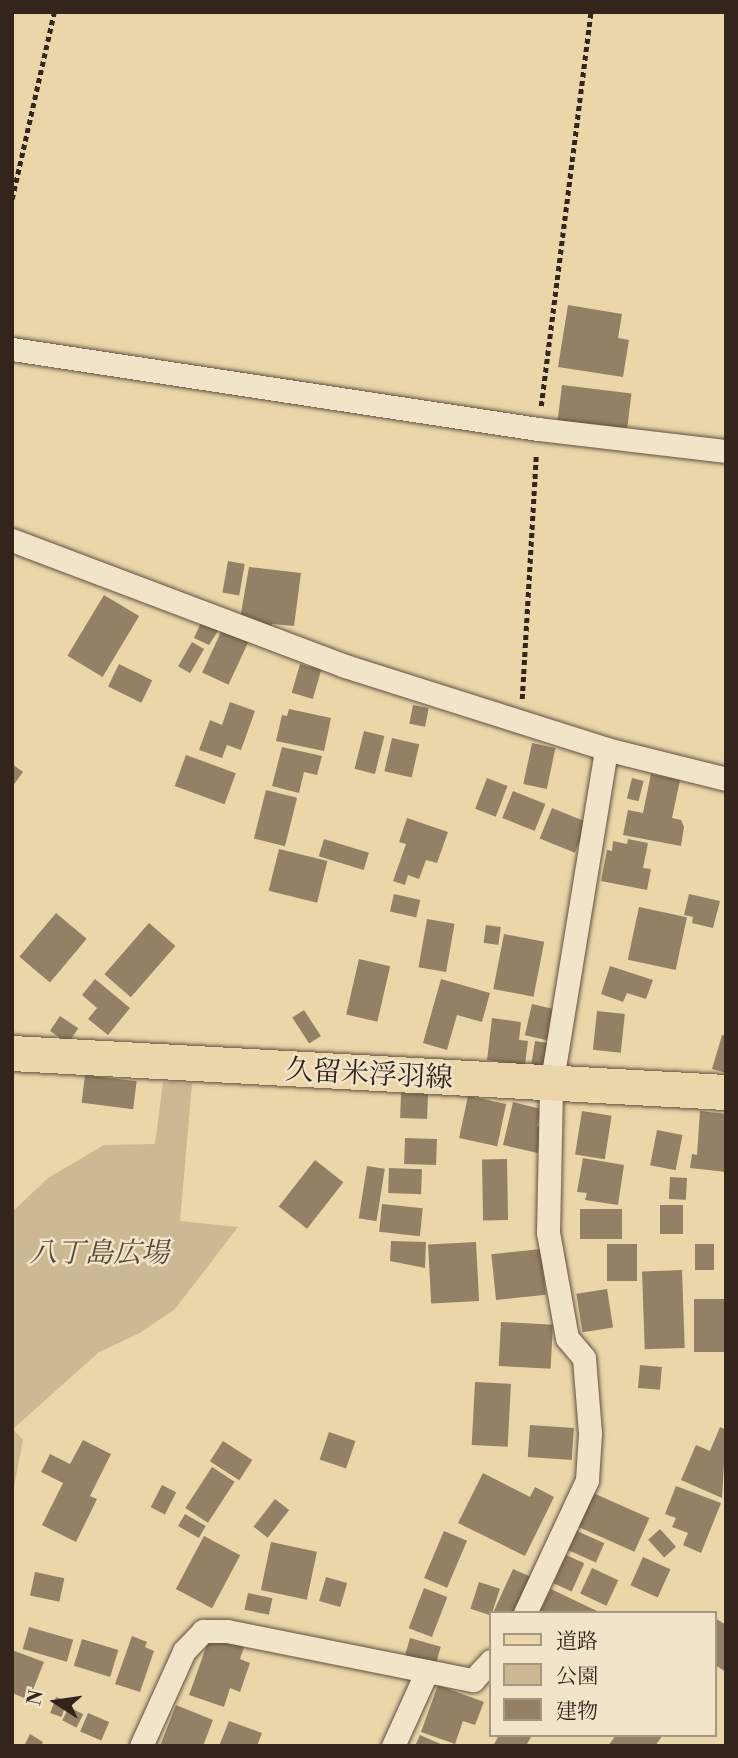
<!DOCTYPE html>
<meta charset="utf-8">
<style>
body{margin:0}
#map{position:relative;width:738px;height:1758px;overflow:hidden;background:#ebd6aa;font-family:"Libre Bodoni","Noto Serif JP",serif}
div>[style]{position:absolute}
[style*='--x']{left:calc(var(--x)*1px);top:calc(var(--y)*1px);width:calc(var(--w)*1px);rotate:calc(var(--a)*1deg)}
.green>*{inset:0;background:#ccb892}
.building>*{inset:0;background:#948165;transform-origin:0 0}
.path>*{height:4.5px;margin-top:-2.25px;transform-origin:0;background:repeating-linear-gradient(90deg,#35241b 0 5px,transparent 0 8.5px)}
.roads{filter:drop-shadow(0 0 2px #62503f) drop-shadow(0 0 2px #62503f)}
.street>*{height:23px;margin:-11.5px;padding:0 11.5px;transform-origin:11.5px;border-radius:11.5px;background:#f2e4c8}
.primary>*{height:35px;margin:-17.5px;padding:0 17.5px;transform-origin:17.5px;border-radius:17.5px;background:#ebd6aa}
span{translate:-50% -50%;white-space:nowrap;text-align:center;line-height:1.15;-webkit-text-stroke:5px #f2e4c8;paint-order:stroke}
.street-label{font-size:28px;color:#35241b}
.park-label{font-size:28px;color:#5b4939;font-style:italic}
.frame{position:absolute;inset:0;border:14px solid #35241b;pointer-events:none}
.legend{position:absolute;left:489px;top:1611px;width:228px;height:126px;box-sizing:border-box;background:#f2e4c8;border:2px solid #a69783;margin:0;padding:9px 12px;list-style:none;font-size:21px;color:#35241b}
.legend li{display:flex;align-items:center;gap:14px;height:35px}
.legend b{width:35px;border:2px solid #a69783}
.north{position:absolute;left:21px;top:1667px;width:70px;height:70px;-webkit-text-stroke:5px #f2e4c8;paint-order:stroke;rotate:282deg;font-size:19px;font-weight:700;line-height:28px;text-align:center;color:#35241b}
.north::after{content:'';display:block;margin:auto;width:24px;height:32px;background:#35241b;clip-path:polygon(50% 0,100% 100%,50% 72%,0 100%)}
</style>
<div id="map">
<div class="green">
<div style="clip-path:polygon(163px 1082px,192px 1084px,180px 1221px,238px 1227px,175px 1309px,140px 1333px,99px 1352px,13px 1429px,23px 1440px,12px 1497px,12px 1212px,48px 1178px,104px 1145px,155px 1144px)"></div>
</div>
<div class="building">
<div style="clip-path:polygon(568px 305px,622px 314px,618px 338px,629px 340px,623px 377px,558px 367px)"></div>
<div style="left:562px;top:385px;width:70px;height:40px;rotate:7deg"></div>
<div style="left:228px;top:561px;width:17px;height:32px;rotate:10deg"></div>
<div style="clip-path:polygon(249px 567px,301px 573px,294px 626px,272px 624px,271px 628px,240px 619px)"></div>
<div style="left:104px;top:595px;width:41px;height:71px;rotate:31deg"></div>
<div style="clip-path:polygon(203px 618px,221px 626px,209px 645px,194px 638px)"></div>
<div style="left:222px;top:630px;width:29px;height:47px;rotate:25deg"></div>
<div style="left:192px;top:642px;width:14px;height:28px;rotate:30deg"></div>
<div style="left:119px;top:664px;width:37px;height:25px;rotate:26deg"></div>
<div style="left:300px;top:664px;width:22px;height:30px;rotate:16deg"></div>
<div style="clip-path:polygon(230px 702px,255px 711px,241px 750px,227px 745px,222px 758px,199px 750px,210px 720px,222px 725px)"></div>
<div style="left:413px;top:705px;width:16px;height:19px;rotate:11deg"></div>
<div style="clip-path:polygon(289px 709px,331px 718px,324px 751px,276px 741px,282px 715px,287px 716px)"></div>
<div style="left:364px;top:731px;width:21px;height:39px;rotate:14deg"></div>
<div style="left:392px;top:738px;width:28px;height:34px;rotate:13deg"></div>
<div style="left:532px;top:743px;width:24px;height:42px;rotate:12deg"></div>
<div style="clip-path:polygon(282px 747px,322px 756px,317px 775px,304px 772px,299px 793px,272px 786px)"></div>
<div style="left:186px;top:755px;width:53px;height:33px;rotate:20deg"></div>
<div style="clip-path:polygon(12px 764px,23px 772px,12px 787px)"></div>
<div style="clip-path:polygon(651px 774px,680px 780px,672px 818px,681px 820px,684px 827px,681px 846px,623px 835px,628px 810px,643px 813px)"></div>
<div style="left:487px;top:778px;width:22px;height:33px;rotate:21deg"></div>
<div style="left:632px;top:778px;width:12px;height:21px;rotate:14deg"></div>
<div style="left:266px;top:790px;width:32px;height:50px;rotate:14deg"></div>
<div style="left:513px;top:791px;width:35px;height:29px;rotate:22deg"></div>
<div style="left:552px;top:808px;width:38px;height:33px;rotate:22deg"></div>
<div style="clip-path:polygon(407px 818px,448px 832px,437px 863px,426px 860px,419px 879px,408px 875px,405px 885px,393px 881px,406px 844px,399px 842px)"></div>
<div style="left:324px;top:839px;width:47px;height:18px;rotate:17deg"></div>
<div style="clip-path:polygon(628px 839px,648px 843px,643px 868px,651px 869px,647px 890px,601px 881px,607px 850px,612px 851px,613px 841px,627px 844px)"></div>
<div style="left:279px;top:849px;width:50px;height:43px;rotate:14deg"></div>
<div style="left:394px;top:894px;width:27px;height:18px;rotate:13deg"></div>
<div style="clip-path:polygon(689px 894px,720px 901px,713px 928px,692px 923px,693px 917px,684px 915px)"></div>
<div style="left:639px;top:907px;width:49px;height:54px;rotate:12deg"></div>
<div style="left:56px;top:913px;width:40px;height:57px;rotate:40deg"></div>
<div style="left:427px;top:919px;width:28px;height:49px;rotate:10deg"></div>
<div style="left:149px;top:923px;width:35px;height:68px;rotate:41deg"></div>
<div style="left:486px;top:925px;width:15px;height:18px;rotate:8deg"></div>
<div style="left:504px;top:934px;width:41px;height:56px;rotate:11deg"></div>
<div style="left:359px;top:959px;width:32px;height:57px;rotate:13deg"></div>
<div style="clip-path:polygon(610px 966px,653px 980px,646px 999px,627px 993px,623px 1002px,601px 994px)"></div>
<div style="clip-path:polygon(95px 979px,130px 1008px,108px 1035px,88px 1019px,97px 1008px,82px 995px)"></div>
<div style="clip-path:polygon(441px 979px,490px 993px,482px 1022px,457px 1015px,447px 1050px,423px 1043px)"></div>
<div style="left:532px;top:1004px;width:23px;height:32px;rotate:13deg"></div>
<div style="left:304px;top:1010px;width:31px;height:14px;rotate:57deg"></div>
<div style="left:597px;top:1011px;width:28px;height:39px;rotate:6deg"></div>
<div style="left:60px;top:1016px;width:22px;height:18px;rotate:34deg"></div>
<div style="clip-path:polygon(492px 1018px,521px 1022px,519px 1040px,528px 1041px,525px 1065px,487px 1060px)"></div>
<div style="clip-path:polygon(722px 1035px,726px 1036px,726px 1073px,712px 1069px)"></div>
<div style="left:535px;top:1041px;width:19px;height:24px;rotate:9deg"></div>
<div style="left:85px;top:1075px;width:52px;height:28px;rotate:7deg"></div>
<div style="left:401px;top:1093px;width:27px;height:25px;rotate:2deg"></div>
<div style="left:468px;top:1096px;width:39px;height:43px;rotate:12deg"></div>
<div style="clip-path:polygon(513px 1102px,541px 1109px,537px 1126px,544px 1127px,538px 1153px,503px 1145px)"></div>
<div style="left:582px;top:1111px;width:30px;height:44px;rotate:9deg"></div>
<div style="clip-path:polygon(700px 1111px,726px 1114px,726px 1172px,690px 1168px,692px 1154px,697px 1155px)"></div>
<div style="left:657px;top:1130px;width:26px;height:36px;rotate:11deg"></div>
<div style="left:405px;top:1138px;width:32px;height:26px;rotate:2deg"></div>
<div style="clip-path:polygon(583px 1158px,624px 1165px,618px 1205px,585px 1200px,587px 1193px,577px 1192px)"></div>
<div style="left:507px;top:1159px;width:61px;height:25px;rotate:89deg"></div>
<div style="left:315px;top:1160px;width:36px;height:59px;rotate:38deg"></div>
<div style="left:367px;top:1166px;width:18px;height:53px;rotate:9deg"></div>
<div style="left:389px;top:1168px;width:33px;height:25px;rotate:2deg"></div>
<div style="left:670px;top:1177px;width:17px;height:22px;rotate:3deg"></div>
<div style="left:382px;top:1204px;width:41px;height:28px;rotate:6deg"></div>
<div style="left:660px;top:1205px;width:23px;height:29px"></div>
<div style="left:622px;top:1209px;width:30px;height:42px;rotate:90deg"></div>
<div style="clip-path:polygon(391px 1241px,426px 1242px,425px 1268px,390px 1261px)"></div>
<div style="left:476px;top:1242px;width:59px;height:48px;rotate:87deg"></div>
<div style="left:607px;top:1244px;width:30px;height:37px"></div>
<div style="left:695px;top:1244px;width:19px;height:26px"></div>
<div style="left:541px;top:1249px;width:46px;height:50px;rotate:84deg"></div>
<div style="left:682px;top:1270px;width:78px;height:40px;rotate:88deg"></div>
<div style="left:607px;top:1289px;width:39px;height:31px;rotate:81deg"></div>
<div style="left:726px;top:1299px;width:53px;height:32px;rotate:90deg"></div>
<div style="left:501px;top:1322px;width:52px;height:44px;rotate:3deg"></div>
<div style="left:640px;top:1365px;width:22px;height:23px;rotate:5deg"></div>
<div style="left:475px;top:1382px;width:36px;height:63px;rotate:3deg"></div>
<div style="left:530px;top:1425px;width:44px;height:32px;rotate:4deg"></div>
<div style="clip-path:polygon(720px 1427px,726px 1430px,722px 1498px,681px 1480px,696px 1445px,710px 1451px)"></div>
<div style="left:329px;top:1432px;width:28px;height:29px;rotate:19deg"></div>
<div style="clip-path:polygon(83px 1440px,111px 1454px,90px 1496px,97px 1499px,76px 1542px,42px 1525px,63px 1483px,41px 1472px,50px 1454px,70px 1464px)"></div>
<div style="left:223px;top:1441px;width:35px;height:24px;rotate:33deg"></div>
<div style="left:212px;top:1467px;width:27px;height:49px;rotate:33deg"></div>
<div style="clip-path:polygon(483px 1473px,530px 1497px,535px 1487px,554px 1497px,525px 1556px,458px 1523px)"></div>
<div style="left:162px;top:1485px;width:16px;height:25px;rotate:27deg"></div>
<div style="clip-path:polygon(676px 1486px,721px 1503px,701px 1553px,683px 1545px,688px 1533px,672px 1527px,676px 1518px,665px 1514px)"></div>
<div style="left:591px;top:1492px;width:64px;height:37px;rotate:24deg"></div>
<div style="left:275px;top:1499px;width:18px;height:35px;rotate:38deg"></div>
<div style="left:185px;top:1514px;width:24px;height:14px;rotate:30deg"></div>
<div style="left:660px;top:1529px;width:24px;height:16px;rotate:48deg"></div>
<div style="left:444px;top:1531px;width:25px;height:51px;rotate:23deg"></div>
<div style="left:577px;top:1531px;width:30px;height:21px;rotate:24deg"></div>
<div style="left:204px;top:1536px;width:41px;height:60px;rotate:28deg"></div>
<div style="left:271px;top:1542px;width:47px;height:49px;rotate:12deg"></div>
<div style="left:566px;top:1555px;width:20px;height:31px;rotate:24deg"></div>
<div style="left:643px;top:1557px;width:30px;height:31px;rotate:24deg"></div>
<div style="left:592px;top:1568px;width:29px;height:28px;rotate:25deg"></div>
<div style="clip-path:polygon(513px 1569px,531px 1577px,515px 1613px,493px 1613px)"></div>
<div style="left:35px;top:1572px;width:30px;height:24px;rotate:12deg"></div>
<div style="left:326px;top:1577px;width:22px;height:25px;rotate:16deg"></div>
<div style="left:479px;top:1582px;width:22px;height:28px;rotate:18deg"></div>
<div style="left:424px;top:1588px;width:25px;height:43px;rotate:21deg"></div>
<div style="clip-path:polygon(551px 1589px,601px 1613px,539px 1613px)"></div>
<div style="left:248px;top:1593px;width:25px;height:17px;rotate:12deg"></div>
<div style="clip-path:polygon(715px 1618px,726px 1625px,726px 1672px,715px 1665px)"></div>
<div style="left:29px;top:1627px;width:46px;height:23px;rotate:16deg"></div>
<div style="clip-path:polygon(132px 1636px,147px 1642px,145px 1647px,154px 1651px,140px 1692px,115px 1684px)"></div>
<div style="clip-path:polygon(210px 1636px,244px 1647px,240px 1659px,250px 1663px,240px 1692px,230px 1688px,224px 1707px,189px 1695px)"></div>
<div style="left:410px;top:1638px;width:32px;height:18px;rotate:16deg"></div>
<div style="left:82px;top:1639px;width:38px;height:28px;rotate:17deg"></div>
<div style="clip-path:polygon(12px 1650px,44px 1662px,29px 1700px,12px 1693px)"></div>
<div style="clip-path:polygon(438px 1685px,484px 1702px,475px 1725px,463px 1721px,455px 1744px,421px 1732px)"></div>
<div style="left:56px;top:1697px;width:12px;height:17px;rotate:20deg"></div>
<div style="clip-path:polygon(176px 1705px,213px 1720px,203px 1746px,160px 1746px)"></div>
<div style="left:69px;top:1707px;width:16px;height:15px;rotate:27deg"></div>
<div style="left:88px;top:1713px;width:23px;height:20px;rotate:23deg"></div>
<div style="clip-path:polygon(229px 1721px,262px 1733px,257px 1746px,219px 1746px)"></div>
<div style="clip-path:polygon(30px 1734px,43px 1742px,41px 1746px,24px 1746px)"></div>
<div style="clip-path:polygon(420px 1735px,445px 1746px,415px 1746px)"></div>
<div style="clip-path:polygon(499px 1735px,532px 1735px,526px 1746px,493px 1746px)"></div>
<div style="clip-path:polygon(616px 1735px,663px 1735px,655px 1746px,608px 1746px)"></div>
</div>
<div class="path">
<div style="--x:12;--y:199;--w:192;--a:-77.3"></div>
<div style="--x:541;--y:406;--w:397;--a:-82.8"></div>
<div style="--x:522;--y:699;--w:246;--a:-86.7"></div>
</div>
<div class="roads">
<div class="street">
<div style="--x:12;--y:349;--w:532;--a:8.65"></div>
<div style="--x:538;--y:429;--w:189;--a:6.7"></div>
<div style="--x:12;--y:540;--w:356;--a:20.7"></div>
<div style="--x:345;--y:666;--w:274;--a:17.6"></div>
<div style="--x:606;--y:749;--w:124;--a:14"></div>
<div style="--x:525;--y:1613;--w:147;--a:-65"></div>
<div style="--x:587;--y:1480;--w:47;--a:-86.3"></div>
<div style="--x:590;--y:1433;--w:75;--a:-94.6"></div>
<div style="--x:584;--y:1358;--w:26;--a:-130"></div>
<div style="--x:567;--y:1338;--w:108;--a:-100.2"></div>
<div style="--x:548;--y:1232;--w:146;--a:-88.8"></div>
<div style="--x:551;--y:1086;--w:341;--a:-80.7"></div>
<div style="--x:141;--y:1746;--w:104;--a:-65.6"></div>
<div style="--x:184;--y:1651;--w:28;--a:-46"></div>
<div style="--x:203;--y:1631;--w:24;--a:0"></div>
<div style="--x:227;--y:1631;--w:251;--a:11.3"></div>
<div style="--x:473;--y:1680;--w:26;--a:-47"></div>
<div style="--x:393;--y:1746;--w:82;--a:-65.6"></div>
</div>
<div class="primary">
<div style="--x:12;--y:1053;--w:715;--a:3.13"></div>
</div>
</div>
<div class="street-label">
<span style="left:369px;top:1075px;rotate:3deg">久留米浮羽線</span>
</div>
<div class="park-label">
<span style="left:99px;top:1254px">八丁島広場</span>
</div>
<div class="frame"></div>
<ul class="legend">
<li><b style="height:9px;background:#ebd6aa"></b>道路</li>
<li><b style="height:19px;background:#ccb892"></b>公園</li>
<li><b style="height:19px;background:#948165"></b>建物</li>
</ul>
<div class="north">N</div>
</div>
